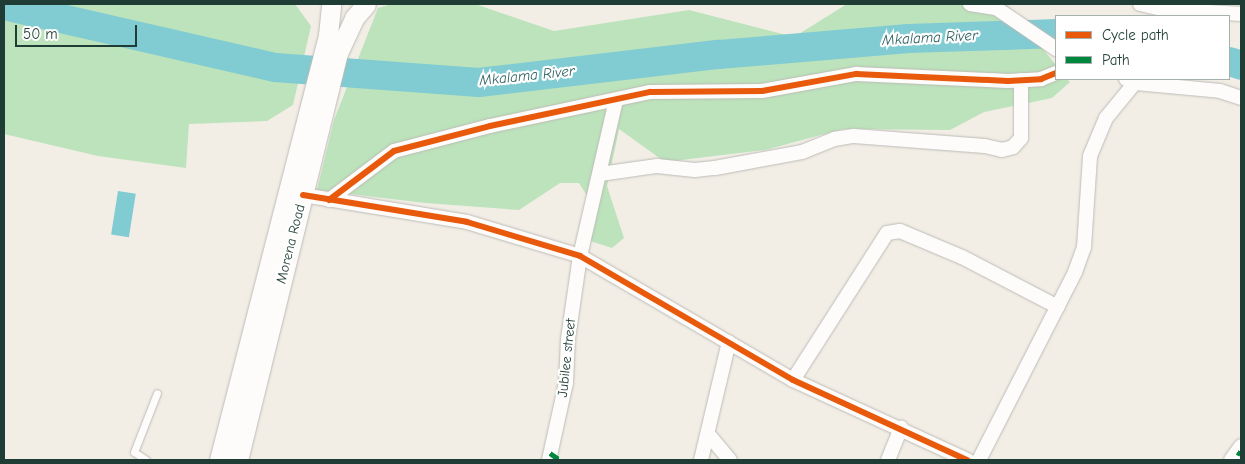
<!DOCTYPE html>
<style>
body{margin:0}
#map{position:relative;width:1245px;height:464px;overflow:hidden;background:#f2eee6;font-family:"Comic Neue",sans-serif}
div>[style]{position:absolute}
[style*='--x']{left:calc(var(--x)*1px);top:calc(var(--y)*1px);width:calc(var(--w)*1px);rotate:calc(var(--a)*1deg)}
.green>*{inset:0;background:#bce3bb}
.water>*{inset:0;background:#81cbd3;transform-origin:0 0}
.river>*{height:29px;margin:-14.5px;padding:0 14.5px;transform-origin:14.5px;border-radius:14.5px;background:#81cbd3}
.roads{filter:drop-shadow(0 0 1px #bcbbb6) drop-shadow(0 0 1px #bcbbb6)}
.service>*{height:7px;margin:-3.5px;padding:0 3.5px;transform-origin:3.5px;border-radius:3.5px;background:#fdfcfb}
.minor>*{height:14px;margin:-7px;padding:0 7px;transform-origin:7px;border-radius:7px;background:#fdfcfb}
.secondary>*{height:19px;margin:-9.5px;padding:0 9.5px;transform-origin:9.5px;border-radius:9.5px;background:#fdfcfb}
.quiet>*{height:5px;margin-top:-2.5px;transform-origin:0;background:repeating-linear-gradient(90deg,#00873e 0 10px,transparent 0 15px)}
.cycleway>*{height:6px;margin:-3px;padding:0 3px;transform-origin:3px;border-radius:3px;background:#e8590c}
span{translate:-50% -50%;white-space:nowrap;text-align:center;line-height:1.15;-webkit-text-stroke:4.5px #fff;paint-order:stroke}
.street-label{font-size:14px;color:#1f3d34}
.water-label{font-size:15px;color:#2e6361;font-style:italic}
.frame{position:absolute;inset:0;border:5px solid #1f3d34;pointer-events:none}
.legend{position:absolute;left:1055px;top:15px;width:175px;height:65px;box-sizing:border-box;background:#fff;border:1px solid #a5b1ae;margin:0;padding:6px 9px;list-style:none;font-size:15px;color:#1f3d34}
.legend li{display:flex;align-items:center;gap:10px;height:25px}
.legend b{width:25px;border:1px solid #a5b1ae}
.scale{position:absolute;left:15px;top:25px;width:122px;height:22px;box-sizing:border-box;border:2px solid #1f3d34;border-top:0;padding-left:6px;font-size:15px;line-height:18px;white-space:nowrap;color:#1f3d34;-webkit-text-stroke:4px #fff;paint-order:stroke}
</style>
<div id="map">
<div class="green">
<div style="clip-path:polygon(4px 4px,295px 4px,311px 26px,293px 105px,267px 121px,189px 124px,186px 168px,98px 156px,4px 134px)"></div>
<div style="clip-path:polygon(392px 4px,475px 4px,554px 31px,689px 10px,794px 37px,847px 4px,1006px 4px,1056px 65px,1056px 79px,1067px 79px,1070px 82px,1052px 98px,984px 112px,950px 130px,843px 129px,765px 150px,665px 162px,619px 129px,607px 186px,624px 238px,612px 248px,584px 239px,593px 205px,579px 183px,560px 183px,519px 210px,425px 203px,317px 190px,334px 120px,378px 8px)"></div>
</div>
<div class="water">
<div style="left:118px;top:191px;width:18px;height:44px;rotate:9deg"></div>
</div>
<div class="river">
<div style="--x:4;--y:5;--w:278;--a:12.9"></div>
<div style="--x:275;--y:67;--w:204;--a:4.2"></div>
<div style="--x:478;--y:82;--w:242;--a:-6.7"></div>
<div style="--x:718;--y:54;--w:191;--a:-4.8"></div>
<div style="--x:908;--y:38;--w:148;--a:-1.9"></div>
<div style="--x:1229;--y:61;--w:13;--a:18"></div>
</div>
<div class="roads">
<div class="service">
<div style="--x:146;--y:460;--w:14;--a:-146"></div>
<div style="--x:134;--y:452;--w:63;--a:-68.7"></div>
</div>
<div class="minor">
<div style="--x:970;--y:4;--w:26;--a:9"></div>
<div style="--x:996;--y:8;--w:73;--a:34.3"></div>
<div style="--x:1140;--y:4;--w:22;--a:13"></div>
<div style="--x:1161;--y:9;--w:80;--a:3.6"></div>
<div style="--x:1126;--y:79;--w:11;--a:22"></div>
<div style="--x:1136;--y:83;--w:84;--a:5.4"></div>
<div style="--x:1220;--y:91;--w:22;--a:18"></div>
<div style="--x:600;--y:174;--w:58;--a:-8"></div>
<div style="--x:657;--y:166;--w:38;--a:6"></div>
<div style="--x:695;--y:170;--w:20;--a:-6"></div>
<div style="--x:715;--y:168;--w:88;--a:-10.4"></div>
<div style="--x:802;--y:152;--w:35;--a:-22"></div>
<div style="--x:834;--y:139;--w:20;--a:-9"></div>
<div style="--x:854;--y:136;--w:131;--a:4.4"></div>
<div style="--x:985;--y:146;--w:17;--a:13"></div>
<div style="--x:1002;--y:150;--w:11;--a:-15"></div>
<div style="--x:1013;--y:147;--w:12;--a:-48"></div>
<div style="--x:1021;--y:138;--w:58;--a:-90"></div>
<div style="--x:303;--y:195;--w:166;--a:9.3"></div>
<div style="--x:467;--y:222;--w:118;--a:16.7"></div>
<div style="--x:580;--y:256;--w:246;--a:30.2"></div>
<div style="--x:793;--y:380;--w:192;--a:24.7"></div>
<div style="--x:329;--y:200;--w:81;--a:-37"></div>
<div style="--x:394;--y:151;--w:99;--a:-14.6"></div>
<div style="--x:490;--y:126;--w:164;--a:-12"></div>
<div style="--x:650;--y:92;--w:112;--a:-0.5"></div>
<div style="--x:762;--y:91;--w:96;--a:-10.3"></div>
<div style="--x:856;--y:74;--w:152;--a:2.6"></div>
<div style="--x:1008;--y:81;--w:33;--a:-3"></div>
<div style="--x:1041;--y:79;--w:16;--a:-22"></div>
<div style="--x:793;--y:380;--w:174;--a:-57.4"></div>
<div style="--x:887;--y:233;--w:13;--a:-9"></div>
<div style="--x:900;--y:231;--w:67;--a:22.8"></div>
<div style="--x:962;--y:257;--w:108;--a:27.5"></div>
<div style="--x:708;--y:434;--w:34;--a:50"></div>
<div style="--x:549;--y:460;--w:79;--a:-77.6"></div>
<div style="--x:566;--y:383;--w:44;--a:-87.4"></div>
<div style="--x:568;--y:339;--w:84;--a:-81.8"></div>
<div style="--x:580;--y:256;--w:160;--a:-77"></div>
<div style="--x:701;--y:460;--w:121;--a:-76.7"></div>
<div style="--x:888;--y:460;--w:35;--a:-68"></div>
<div style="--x:979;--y:460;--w:211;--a:-62.9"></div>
<div style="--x:1075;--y:272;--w:27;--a:-70"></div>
<div style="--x:1084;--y:247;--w:91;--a:-86.2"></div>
<div style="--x:1090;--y:156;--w:41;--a:-67.2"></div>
<div style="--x:1106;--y:118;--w:50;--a:-50.6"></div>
<div style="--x:1231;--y:460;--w:17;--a:-54"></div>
</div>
<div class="secondary">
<div style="--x:219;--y:460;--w:439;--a:-75.6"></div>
<div style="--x:328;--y:35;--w:31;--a:-84"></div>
<div style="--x:238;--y:460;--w:419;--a:-76.2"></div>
<div style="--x:338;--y:53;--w:38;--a:-65"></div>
<div style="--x:354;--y:18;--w:18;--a:-49"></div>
</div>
</div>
<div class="quiet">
<div style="--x:1237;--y:452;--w:4;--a:27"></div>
<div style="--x:550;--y:453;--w:12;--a:35"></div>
</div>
<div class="cycleway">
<div style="--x:303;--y:195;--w:166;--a:9.3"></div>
<div style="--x:467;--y:222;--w:118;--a:16.7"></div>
<div style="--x:580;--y:256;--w:246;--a:30.2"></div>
<div style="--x:793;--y:380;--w:192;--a:24.7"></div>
<div style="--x:329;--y:200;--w:81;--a:-37"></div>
<div style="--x:394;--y:151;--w:99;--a:-14.6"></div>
<div style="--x:490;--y:126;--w:164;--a:-12"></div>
<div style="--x:650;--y:92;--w:112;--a:-0.5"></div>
<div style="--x:762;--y:91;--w:96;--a:-10.3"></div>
<div style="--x:856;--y:74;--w:152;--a:2.6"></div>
<div style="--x:1008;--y:81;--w:33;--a:-3"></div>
<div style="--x:1041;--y:79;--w:16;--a:-22"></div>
</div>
<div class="street-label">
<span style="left:291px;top:244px;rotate:-76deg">Morena Road</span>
<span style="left:567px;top:358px;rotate:-84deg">Jubilee street</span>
</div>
<div class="water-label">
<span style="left:930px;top:38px;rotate:-3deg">Mkalama River</span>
<span style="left:527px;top:76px;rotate:-6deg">Mkalama River</span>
</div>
<div class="frame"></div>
<ul class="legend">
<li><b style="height:6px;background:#e8590c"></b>Cycle path</li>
<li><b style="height:6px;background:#00873e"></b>Path</li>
</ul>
<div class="scale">50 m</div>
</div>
